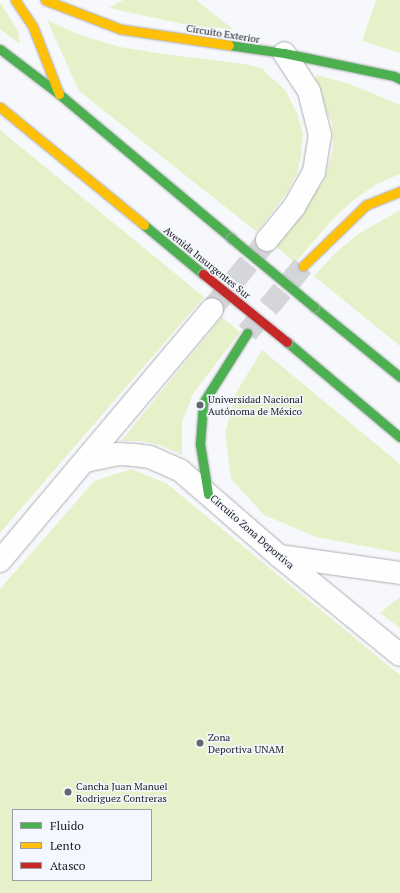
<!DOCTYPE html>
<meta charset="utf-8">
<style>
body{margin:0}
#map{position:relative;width:400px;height:893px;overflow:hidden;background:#f7f8fc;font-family:"PT Serif",serif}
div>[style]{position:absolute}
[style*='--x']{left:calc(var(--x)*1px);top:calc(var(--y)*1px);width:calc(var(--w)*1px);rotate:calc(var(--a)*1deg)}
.green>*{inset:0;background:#e6f1ca}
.street-tunnel>*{height:22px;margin-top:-11px;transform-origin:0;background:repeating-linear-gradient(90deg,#d5d6da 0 22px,transparent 0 33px)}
.secondary-tunnel>*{height:22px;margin-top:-11px;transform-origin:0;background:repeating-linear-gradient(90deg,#d5d6da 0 22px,transparent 0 33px)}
.roads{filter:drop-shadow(0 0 1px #adafb2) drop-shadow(0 0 1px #adafb2)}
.street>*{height:22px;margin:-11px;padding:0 11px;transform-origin:11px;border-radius:11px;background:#fefeff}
.fast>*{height:9px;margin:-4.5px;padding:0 4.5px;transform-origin:4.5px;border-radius:4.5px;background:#4caf50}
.slow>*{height:9px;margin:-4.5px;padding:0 4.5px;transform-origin:4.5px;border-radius:4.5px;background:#ffc107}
.bridges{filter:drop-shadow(0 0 1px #adafb2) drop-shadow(0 0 1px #adafb2)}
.fast-bridge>*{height:9px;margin:-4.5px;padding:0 4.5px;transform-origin:4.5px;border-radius:4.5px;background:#4caf50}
.jam-bridge>*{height:9px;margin:-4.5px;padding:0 4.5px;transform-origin:4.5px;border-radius:4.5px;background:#c62828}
.dots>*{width:11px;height:11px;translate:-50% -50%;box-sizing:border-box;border:2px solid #f5f7fe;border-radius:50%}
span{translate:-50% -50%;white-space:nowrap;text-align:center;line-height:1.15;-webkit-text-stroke:3px #f5f7fe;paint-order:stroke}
.street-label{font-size:10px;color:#16181b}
.poi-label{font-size:10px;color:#16181b}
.left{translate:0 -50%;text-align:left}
.legend{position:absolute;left:12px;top:809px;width:140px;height:72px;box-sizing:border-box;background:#f5f7fe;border:1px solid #9c9ea3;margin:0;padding:5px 7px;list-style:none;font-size:12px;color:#16181b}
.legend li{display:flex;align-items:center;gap:8px;height:20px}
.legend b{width:20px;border:1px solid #9c9ea3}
</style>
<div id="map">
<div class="green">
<div style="clip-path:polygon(123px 0,196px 0,233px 29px,192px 26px,109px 8px)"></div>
<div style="clip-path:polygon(376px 0,400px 0,400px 53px,362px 41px)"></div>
<div style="clip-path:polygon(0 2px,18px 31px,20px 44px,0 29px)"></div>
<div style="clip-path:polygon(47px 20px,80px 35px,120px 47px,163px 54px,245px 64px,261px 68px,285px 90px,297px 113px,303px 134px,301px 156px,297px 174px,287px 193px,257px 232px,79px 91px)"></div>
<div style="clip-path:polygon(317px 75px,350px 84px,400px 105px,400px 174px,377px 184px,351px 202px,331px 221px,295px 263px,273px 244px,324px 181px,333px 149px,332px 123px,314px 81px)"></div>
<div style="clip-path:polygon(0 130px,204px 297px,0 533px)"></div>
<div style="clip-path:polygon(400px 210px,400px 346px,314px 276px,334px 254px,358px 234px)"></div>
<div style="clip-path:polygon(222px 317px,240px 332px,193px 394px,182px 422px,182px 455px,160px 445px,140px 441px,121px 441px)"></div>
<div style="clip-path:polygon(262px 350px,400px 464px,400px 553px,316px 537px,264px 515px,231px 479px,225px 433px,236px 393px)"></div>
<div style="clip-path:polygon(evenodd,131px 469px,166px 483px,400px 675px,400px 893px,0 893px,0 589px,94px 481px,131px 469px,13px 810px,151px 810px,151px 880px,13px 880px,13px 810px)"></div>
<div style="clip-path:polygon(400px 597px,400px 628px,380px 613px)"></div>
</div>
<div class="street-tunnel">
<div style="--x:214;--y:306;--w:81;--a:-51"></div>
</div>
<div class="secondary-tunnel">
<div style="--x:247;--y:333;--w:87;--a:-50.1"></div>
</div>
<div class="roads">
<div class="street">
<div style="--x:267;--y:240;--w:43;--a:-50.7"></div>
<div style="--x:294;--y:207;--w:40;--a:-60.3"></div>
<div style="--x:314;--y:172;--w:37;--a:-81"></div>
<div style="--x:320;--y:135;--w:45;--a:-104"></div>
<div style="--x:309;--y:91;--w:45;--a:-123.3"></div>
<div style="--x:85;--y:461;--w:33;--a:-12"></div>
<div style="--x:117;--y:454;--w:17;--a:3"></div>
<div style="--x:134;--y:455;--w:16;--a:7"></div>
<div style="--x:150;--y:457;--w:34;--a:24"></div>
<div style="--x:181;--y:471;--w:130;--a:40.9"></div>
<div style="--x:279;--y:556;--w:156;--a:39.3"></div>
<div style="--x:279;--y:556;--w:122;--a:8"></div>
<div style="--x:0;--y:561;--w:329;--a:-49.9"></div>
</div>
<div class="fast">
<div style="--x:229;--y:45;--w:56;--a:8.3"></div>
<div style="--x:284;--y:53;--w:112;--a:11.8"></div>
<div style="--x:394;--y:76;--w:7;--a:27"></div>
<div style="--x:0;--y:49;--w:74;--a:37.3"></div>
<div style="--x:59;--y:94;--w:224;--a:39.9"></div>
<div style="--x:144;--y:225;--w:77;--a:39.7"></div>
<div style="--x:314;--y:307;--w:111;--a:39.1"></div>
<div style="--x:287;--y:342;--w:148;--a:40.1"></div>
<div style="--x:208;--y:494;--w:51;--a:-99.1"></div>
<div style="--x:200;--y:444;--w:41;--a:-85.8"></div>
<div style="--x:203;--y:403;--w:83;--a:-57.8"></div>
</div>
<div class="slow">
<div style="--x:15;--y:0;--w:32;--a:56"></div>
<div style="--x:33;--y:27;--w:72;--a:68.8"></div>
<div style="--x:45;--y:0;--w:80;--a:21.1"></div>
<div style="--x:120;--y:29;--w:110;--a:8.4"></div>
<div style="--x:0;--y:107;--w:186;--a:39.3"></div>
<div style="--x:303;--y:266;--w:88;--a:-44.1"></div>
<div style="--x:366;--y:205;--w:37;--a:-22"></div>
</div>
</div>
<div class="bridges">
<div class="fast-bridge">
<div style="--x:231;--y:238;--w:108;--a:39.7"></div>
</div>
<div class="jam-bridge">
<div style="--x:203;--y:274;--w:108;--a:39"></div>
</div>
</div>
<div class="dots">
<div style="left:200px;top:405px;background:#65666a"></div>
<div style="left:200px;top:743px;background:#65666a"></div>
<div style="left:68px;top:792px;background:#65666a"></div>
</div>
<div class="street-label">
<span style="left:223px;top:34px;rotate:9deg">Circuito Exterior</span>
<span style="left:207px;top:263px;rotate:39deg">Avenida Insurgentes Sur</span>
<span style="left:252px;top:532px;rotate:41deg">Circuito Zona Deportiva</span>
</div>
<div class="poi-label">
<span class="left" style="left:208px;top:405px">Universidad Nacional<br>Autónoma de México</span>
<span class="left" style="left:208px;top:743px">Zona<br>Deportiva UNAM</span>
<span class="left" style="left:76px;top:792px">Cancha Juan Manuel<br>Rodriguez Contreras</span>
</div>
<ul class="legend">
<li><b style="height:5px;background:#4caf50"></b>Fluido</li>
<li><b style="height:5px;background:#ffc107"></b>Lento</li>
<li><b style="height:5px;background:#c62828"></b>Atasco</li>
</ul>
</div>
